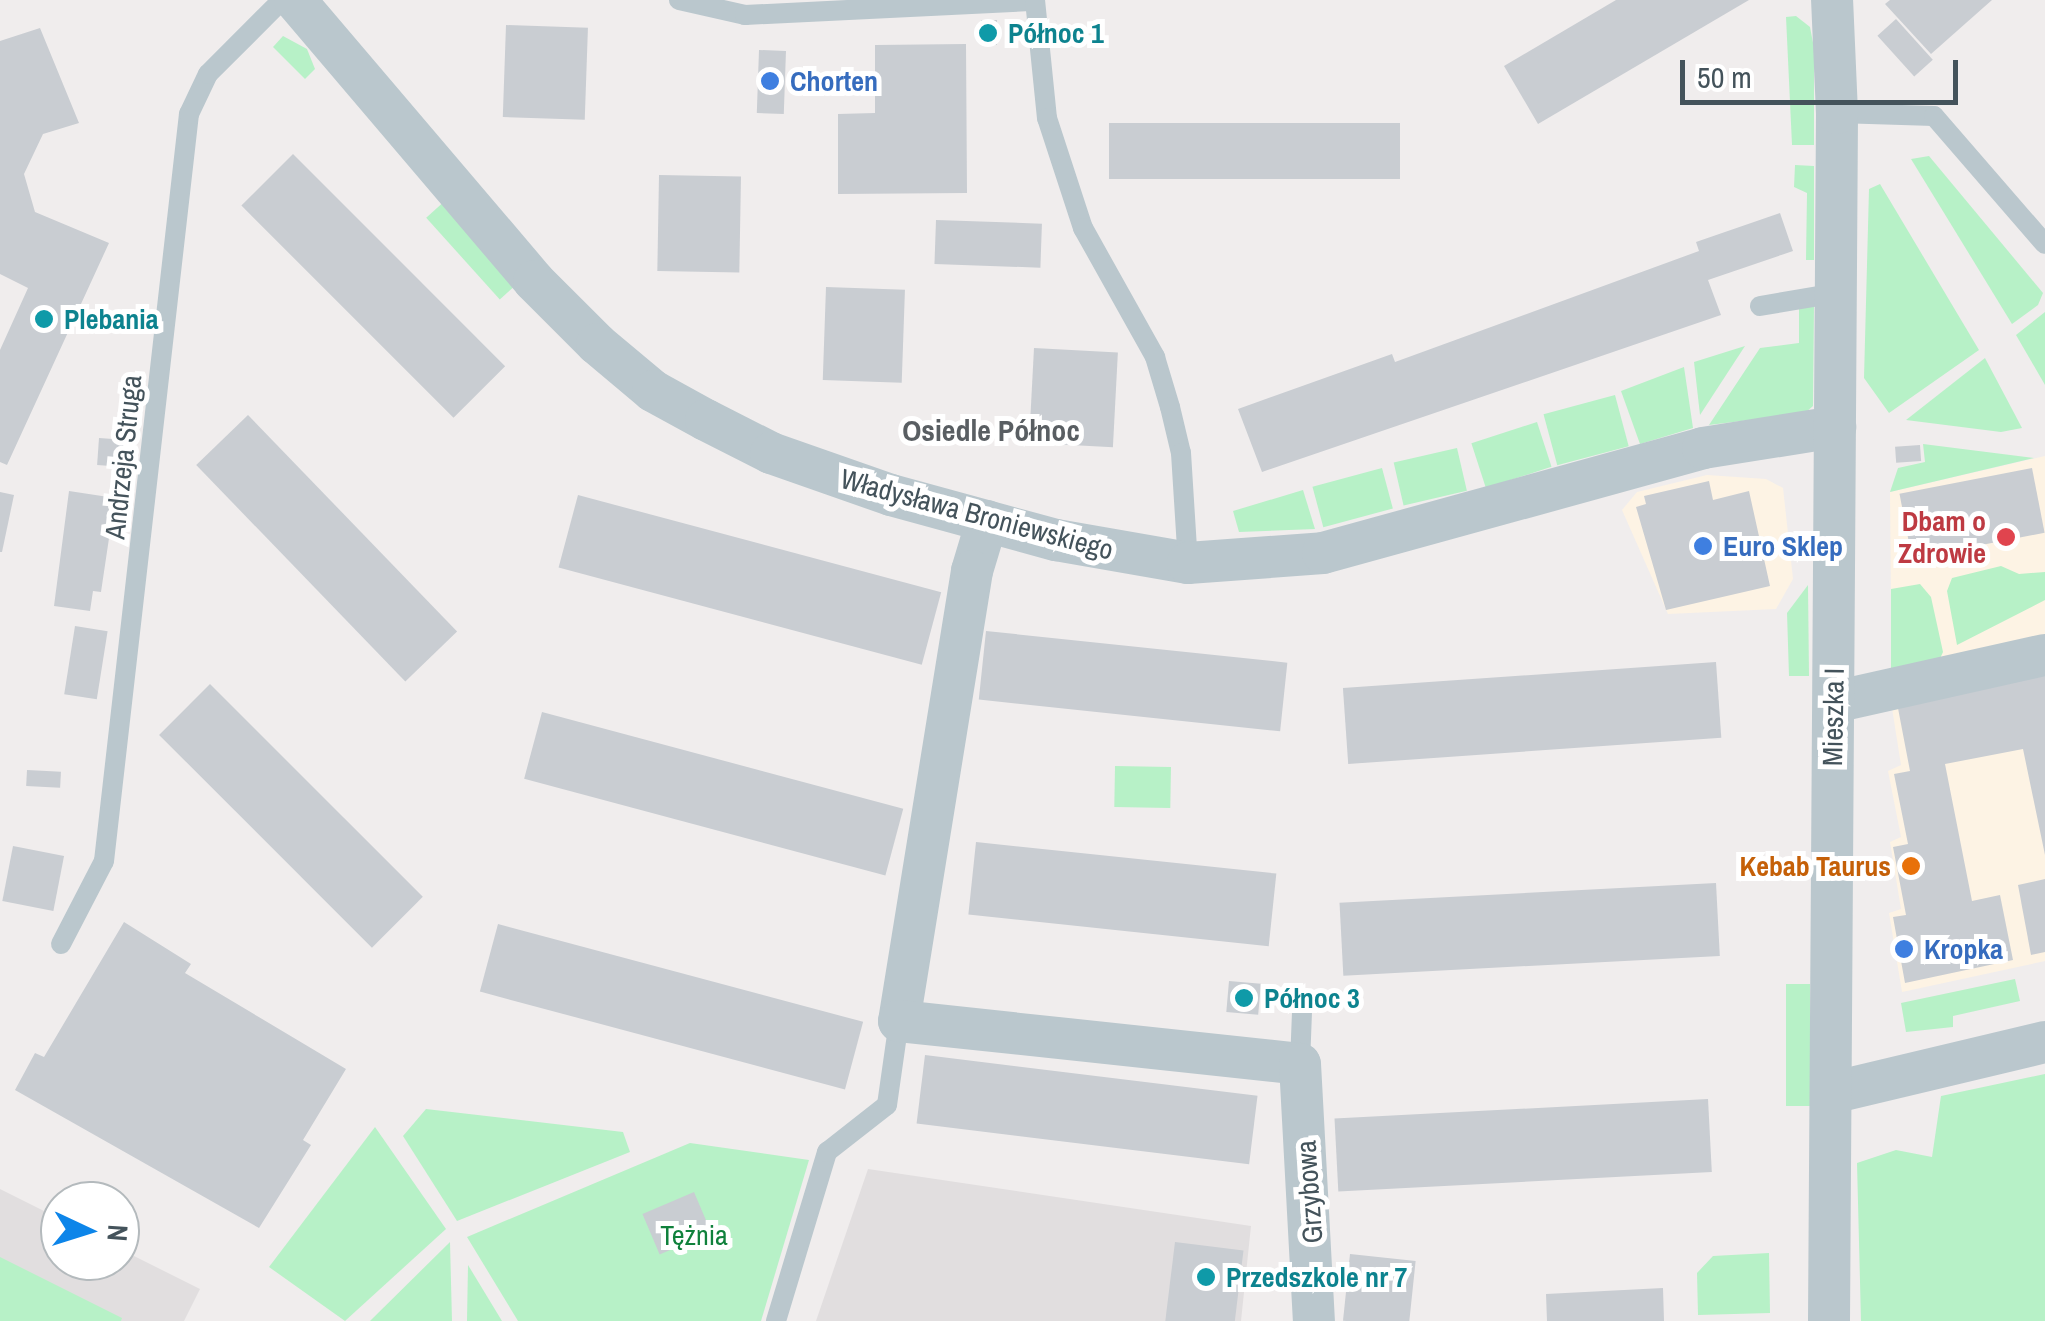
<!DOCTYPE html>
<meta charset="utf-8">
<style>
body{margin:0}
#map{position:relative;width:2045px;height:1321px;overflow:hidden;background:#f0eded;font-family:"Archivo Narrow",sans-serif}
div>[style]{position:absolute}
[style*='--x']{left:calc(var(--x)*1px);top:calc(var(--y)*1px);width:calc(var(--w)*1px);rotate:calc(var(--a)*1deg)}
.commercial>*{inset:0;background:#fdf3e4}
.education>*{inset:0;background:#e1dedf}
.green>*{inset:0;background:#b7f1c7;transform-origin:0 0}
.building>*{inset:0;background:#c9cdd2;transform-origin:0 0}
.lane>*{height:20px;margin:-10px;padding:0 10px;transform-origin:10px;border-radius:10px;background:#bac7cd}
.street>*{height:42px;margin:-21px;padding:0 21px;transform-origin:21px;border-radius:21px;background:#bac7cd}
.dots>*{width:28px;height:28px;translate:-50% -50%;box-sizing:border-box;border:5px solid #fff;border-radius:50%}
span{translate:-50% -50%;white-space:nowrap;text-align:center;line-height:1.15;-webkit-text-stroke:10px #fff;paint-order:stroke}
.culture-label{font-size:28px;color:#0d838f;font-weight:700}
.left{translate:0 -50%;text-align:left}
.shop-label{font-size:28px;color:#366cbe;font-weight:700}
.street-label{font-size:28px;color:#44535b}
.health-label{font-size:28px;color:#be3a42;font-weight:700}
.right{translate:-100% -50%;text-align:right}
.food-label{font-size:28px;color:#c56008;font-weight:700}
.park-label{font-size:28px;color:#10813c}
.neighbourhood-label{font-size:30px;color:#595e62;font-weight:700}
.north{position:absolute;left:40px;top:1181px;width:100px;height:100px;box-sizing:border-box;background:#fff;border:2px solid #b4babd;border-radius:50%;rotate:94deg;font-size:28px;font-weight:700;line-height:40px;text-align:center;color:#44535b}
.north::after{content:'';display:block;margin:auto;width:35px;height:45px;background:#0d85e9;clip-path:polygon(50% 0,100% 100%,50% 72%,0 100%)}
.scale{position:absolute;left:1680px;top:60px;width:278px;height:45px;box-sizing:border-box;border:5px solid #44535b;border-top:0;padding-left:12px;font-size:30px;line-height:35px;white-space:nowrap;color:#44535b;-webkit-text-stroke:8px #fff;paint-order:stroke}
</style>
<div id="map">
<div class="commercial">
<div style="clip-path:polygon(2045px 456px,2045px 961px,1902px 992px,1889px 913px,1901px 909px,1890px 842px,1901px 837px,1888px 771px,1901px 765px,1892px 708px,1890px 492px)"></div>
<div style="clip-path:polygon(1707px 475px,1766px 479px,1783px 488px,1793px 579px,1776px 609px,1668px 614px,1622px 510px,1637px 492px)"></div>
</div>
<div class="education">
<div style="clip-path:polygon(868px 1169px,1251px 1226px,1241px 1321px,816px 1321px)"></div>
<div style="clip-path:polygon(0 1189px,60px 1219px,60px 1261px,120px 1261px,120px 1249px,200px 1289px,184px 1321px,0 1321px)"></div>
</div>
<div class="green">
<div style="clip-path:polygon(1796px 16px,1810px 27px,1814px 48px,1814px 145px,1792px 145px,1786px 17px)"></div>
<div style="clip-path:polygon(283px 36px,307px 49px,315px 69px,305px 79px,273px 47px)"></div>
<div style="clip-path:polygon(1929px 156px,2043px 293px,2038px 305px,2012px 324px,1911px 159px)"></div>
<div style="clip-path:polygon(1795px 165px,1814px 166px,1814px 260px,1806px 260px,1807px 193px,1794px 187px)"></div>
<div style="clip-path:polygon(1880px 184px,1979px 350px,1889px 413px,1864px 378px,1869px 189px)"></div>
<div style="left:447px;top:199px;width:110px;height:28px;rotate:48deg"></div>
<div style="clip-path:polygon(1799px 306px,1814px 306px,1813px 406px,1805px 413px,1709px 425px,1760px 348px,1799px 343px)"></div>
<div style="clip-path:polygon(2045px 312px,2045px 385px,2016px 335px)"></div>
<div style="clip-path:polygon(1745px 346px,1700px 415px,1694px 362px)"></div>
<div style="clip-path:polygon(1985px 358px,2022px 428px,2001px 432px,1906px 420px)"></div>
<div style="clip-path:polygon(1684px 367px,1693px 428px,1640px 444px,1621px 391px)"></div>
<div style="left:1615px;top:395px;width:53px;height:74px;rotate:75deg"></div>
<div style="left:1537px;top:422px;width:47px;height:69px;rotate:72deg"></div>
<div style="clip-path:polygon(1923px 444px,2034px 458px,1890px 492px,1898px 468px,1925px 462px)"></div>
<div style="left:1457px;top:448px;width:44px;height:65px;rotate:77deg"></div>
<div style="left:1382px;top:468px;width:42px;height:72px;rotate:75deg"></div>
<div style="clip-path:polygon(1303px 490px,1315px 529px,1239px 532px,1233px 511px)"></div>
<div style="clip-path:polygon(2001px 566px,2019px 574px,2045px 572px,2045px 600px,1957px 645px,1947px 591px,1952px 578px)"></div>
<div style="clip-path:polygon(1920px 584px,1931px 597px,1943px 652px,1933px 674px,1891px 683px,1891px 589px)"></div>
<div style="clip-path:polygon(1808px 585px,1809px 676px,1789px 676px,1787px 613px)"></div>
<div style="left:1115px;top:766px;width:56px;height:41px;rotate:1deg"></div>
<div style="clip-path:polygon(2015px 979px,2020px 1001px,1953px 1016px,1953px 1027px,1906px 1032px,1901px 1003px)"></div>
<div style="left:1786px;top:984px;width:24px;height:122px"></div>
<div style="clip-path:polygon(2045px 1074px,2045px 1321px,1861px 1321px,1857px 1163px,1896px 1150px,1932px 1157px,1941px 1096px)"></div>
<div style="clip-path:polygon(426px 1109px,623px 1132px,630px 1152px,457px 1221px,403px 1136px)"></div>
<div style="clip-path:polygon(375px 1127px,446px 1229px,345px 1321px,269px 1267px)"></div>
<div style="clip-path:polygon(690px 1143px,809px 1160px,761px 1321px,518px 1321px,467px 1237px)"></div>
<div style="clip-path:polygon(450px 1242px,452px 1321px,370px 1321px)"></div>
<div style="clip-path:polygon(1769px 1253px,1770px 1313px,1698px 1315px,1697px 1273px,1713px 1256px)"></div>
<div style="clip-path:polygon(0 1257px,122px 1318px,121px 1321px,0 1321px)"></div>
<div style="clip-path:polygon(468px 1265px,502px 1321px,467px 1321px)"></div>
</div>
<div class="building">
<div style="clip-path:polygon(1616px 0,1749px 0,1538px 124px,1504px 66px)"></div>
<div style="clip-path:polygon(1890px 0,1992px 0,1931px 54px,1885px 4px)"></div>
<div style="left:1896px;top:19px;width:55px;height:25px;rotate:48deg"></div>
<div style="left:981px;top:20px;width:16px;height:25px"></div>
<div style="left:506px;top:25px;width:82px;height:92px;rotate:2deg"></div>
<div style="clip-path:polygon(40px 28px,79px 123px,43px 134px,24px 174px,35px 212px,109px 243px,7px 465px,0 462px,0 350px,28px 288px,0 274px,0 41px)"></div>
<div style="clip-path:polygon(966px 44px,967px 193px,838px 194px,838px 114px,875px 113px,875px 45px)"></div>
<div style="left:759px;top:50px;width:27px;height:63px;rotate:2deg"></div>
<div style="left:1109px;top:123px;width:291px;height:56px"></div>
<div style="left:293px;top:154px;width:300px;height:73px;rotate:45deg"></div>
<div style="left:659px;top:175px;width:82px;height:96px;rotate:1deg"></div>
<div style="clip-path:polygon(1780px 213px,1793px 251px,1708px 280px,1721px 315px,1262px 472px,1238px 409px,1392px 354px,1395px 362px,1699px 251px,1696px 242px)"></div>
<div style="left:936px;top:220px;width:106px;height:44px;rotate:2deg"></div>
<div style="left:826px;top:287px;width:79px;height:93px;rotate:2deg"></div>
<div style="left:1034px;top:348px;width:84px;height:95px;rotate:3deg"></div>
<div style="left:248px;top:415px;width:301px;height:72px;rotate:46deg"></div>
<div style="left:99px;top:438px;width:28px;height:27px;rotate:4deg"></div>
<div style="left:1920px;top:445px;width:16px;height:25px;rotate:86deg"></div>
<div style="left:2032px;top:468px;width:66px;height:135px;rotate:79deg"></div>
<div style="clip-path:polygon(1709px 481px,1713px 500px,1749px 491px,1770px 586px,1666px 610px,1636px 507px,1646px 504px,1644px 496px)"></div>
<div style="clip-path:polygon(69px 491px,115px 498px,101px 592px,93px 591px,90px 611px,54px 606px)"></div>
<div style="clip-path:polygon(0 492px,14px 495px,2px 552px,0 552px)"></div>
<div style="left:578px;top:495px;width:376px;height:75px;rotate:15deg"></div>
<div style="left:75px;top:626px;width:33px;height:69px;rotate:9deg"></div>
<div style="left:986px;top:631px;width:303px;height:69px;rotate:6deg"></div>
<div style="left:1716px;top:662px;width:76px;height:374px;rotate:86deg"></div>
<div style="clip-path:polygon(2045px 670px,2045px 855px,2023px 749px,1945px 764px,1972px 901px,2000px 895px,2013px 960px,1905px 983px,1893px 917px,1906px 915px,1893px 847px,1908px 844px,1894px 774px,1910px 771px,1897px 703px)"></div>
<div style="left:210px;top:684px;width:301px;height:72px;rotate:45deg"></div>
<div style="left:542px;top:712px;width:374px;height:69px;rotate:15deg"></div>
<div style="left:27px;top:770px;width:34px;height:16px;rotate:3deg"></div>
<div style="left:976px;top:842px;width:302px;height:73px;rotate:6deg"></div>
<div style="left:13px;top:846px;width:52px;height:56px;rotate:11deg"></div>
<div style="clip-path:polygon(2045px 879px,2045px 952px,2031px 955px,2018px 885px)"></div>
<div style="left:1716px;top:883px;width:73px;height:377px;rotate:87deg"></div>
<div style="clip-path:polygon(124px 922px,191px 964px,185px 973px,346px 1069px,303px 1140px,311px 1145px,259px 1228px,15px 1090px,35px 1053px,44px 1057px)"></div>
<div style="left:498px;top:924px;width:378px;height:70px;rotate:15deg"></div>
<div style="left:1229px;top:981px;width:32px;height:31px;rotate:5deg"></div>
<div style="left:925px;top:1055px;width:335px;height:69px;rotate:7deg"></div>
<div style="left:1708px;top:1099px;width:73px;height:374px;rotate:87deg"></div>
<div style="left:694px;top:1192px;width:44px;height:56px;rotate:67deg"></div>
<div style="left:1175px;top:1242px;width:69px;height:80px;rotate:7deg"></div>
<div style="left:1350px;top:1254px;width:66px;height:67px;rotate:6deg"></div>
<div style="clip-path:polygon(1663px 1288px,1664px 1321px,1547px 1321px,1546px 1294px)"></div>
</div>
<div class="lane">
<div style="--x:679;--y:0;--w:68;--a:12.8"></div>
<div style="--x:745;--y:15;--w:290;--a:-2.8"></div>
<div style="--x:1035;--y:0;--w:119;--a:84.2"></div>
<div style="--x:1047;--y:118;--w:116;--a:71.9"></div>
<div style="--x:1083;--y:228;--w:148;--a:60.8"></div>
<div style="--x:1155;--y:357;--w:52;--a:73.3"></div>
<div style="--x:1170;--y:407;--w:47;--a:76.6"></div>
<div style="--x:1181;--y:453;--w:110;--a:86.4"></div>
<div style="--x:1837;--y:113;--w:97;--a:1.8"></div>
<div style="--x:1934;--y:116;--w:169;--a:49.1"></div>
<div style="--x:1760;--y:306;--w:77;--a:-9.7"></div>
<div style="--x:61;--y:944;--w:93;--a:-62.6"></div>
<div style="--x:104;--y:861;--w:752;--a:-83.51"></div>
<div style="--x:189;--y:114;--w:44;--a:-64.6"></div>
<div style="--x:208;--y:74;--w:105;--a:-45"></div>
<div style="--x:1300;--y:1064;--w:53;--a:-87.8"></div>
<div style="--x:776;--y:1321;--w:177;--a:-73.2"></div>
<div style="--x:827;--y:1152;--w:76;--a:-38.1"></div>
<div style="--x:887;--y:1105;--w:85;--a:-81.9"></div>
</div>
<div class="street">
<div style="--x:295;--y:0;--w:369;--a:49.6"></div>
<div style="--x:534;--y:281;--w:89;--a:45"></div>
<div style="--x:597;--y:344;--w:73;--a:40"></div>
<div style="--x:653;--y:391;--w:60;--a:28.7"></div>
<div style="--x:706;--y:420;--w:73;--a:26.9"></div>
<div style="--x:771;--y:453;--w:127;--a:19.3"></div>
<div style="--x:891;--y:495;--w:171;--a:15.3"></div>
<div style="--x:1056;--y:540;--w:134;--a:9.9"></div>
<div style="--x:1188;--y:563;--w:135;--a:-4.2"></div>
<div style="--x:1323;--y:553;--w:394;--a:-15.4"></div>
<div style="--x:1703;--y:448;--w:134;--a:-9"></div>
<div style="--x:987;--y:521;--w:52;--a:106.7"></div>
<div style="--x:972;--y:571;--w:456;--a:99.2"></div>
<div style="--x:899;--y:1021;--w:403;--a:6.1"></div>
<div style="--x:1300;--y:1064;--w:257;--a:86.9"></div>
<div style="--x:1834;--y:702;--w:216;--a:-12.6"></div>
<div style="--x:1831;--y:1093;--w:220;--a:-13.4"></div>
<div style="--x:1829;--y:1321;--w:1208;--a:-89.62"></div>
<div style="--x:1837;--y:113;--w:113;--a:-92.5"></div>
</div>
<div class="dots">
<div style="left:988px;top:33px;background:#0f9aa8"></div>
<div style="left:770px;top:81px;background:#3f7fe0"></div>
<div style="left:44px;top:319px;background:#0f9aa8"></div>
<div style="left:2006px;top:537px;background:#e0444e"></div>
<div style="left:1703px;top:546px;background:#3f7fe0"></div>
<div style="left:1911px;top:866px;background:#e8710a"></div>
<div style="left:1904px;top:949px;background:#3f7fe0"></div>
<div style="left:1244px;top:998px;background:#0f9aa8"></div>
<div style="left:1206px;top:1277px;background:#0f9aa8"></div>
</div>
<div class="culture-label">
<span class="left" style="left:1008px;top:33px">Północ 1</span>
<span class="left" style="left:64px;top:319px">Plebania</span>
<span class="left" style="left:1264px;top:998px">Północ 3</span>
<span class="left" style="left:1226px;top:1277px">Przedszkole nr 7</span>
</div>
<div class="shop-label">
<span class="left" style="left:790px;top:81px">Chorten</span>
<span class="left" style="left:1723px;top:546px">Euro Sklep</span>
<span class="left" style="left:1924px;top:949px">Kropka</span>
</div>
<div class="street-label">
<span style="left:123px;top:457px;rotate:-84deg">Andrzeja Struga</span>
<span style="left:977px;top:514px;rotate:15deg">Władysława Broniewskiego</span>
<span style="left:1833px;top:717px;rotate:-89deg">Mieszka I</span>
<span style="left:1309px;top:1192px;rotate:-94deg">Grzybowa</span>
</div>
<div class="health-label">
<span class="right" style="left:1986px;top:537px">Dbam o<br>Zdrowie</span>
</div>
<div class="food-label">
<span class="right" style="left:1891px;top:866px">Kebab Taurus</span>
</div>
<div class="park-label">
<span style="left:694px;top:1235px">Tężnia</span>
</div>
<div class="neighbourhood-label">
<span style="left:991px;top:430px">Osiedle Północ</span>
</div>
<div class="north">N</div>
<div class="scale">50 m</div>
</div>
